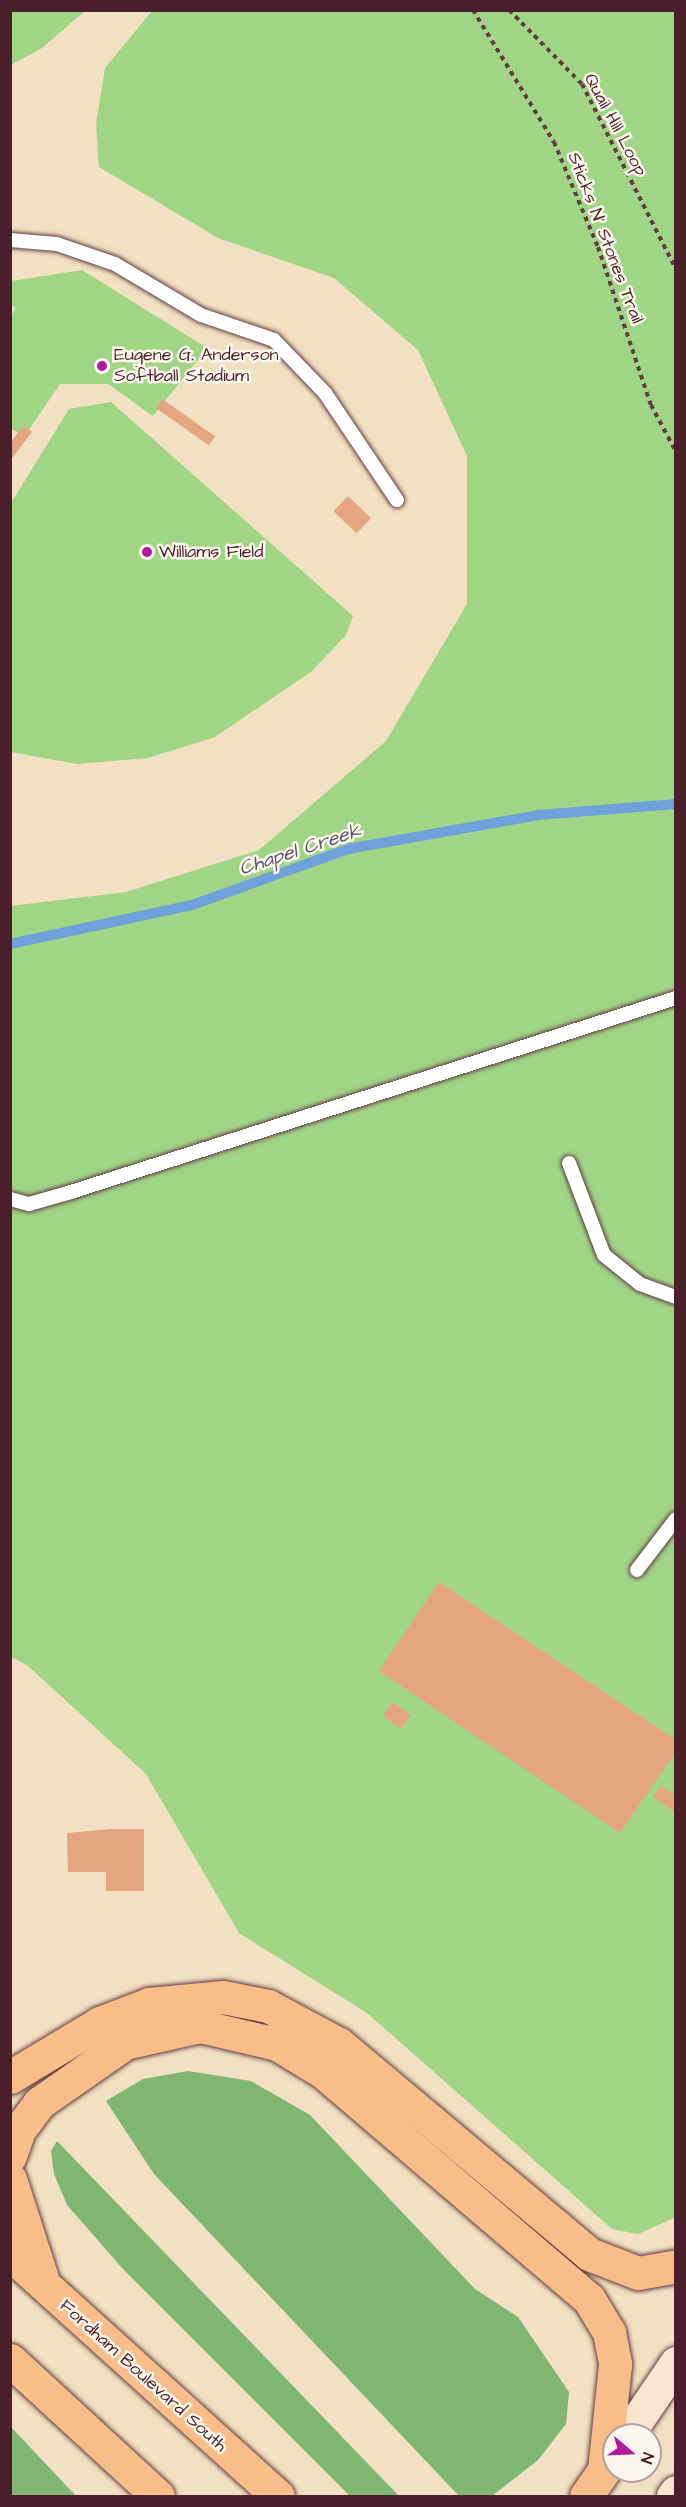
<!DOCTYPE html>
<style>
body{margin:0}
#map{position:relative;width:686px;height:2507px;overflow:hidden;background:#f1e0c1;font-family:"Architects Daughter",sans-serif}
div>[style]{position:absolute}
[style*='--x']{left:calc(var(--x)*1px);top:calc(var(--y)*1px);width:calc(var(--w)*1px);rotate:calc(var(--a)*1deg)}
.green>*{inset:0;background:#a0d586}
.forest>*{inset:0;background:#80b673}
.stream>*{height:10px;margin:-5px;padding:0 5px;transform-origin:5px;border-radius:5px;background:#70a1da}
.building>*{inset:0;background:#e5a580;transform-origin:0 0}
.path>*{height:4px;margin-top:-2px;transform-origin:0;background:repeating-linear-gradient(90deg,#633c42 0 4.5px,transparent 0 9px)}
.roads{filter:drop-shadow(0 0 2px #633c42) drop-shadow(0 0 2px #633c42)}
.service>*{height:14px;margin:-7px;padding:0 7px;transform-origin:7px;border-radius:7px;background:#fff}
.secondary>*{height:33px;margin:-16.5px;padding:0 16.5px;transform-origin:16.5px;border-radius:16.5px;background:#fce5d0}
.primary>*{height:33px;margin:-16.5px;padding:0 16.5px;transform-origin:16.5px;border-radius:16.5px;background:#f8bd89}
.trunk>*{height:33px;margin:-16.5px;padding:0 16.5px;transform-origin:16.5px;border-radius:16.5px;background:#f8bd89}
.dots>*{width:16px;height:16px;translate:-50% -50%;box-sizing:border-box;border:3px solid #fbf7ec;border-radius:50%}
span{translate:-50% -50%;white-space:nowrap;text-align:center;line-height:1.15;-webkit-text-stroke:5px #fbf7ec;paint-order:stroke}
.street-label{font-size:18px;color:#4a1f2b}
.poi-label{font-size:18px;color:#4a1f2b}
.left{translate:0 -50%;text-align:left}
.water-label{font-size:20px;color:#595371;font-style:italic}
.frame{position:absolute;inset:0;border:12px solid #4a1f2b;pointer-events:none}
.north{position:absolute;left:602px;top:2423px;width:60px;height:60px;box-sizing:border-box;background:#fbf7ec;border:2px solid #b4a19f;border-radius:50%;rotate:109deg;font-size:16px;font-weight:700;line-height:24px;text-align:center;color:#4a1f2b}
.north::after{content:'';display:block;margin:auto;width:21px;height:27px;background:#b5179e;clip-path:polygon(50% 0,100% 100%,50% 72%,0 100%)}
</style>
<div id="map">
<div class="green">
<div style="clip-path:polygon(11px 10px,85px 10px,85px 11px,42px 48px,11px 65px)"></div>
<div style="clip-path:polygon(152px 11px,675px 11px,676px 2217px,638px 2234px,612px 2229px,367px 2013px,239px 1933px,146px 1774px,27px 1665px,11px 1657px,10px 906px,126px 892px,259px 850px,386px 741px,467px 604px,467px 456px,418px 350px,334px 278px,218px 238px,99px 167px,96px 124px,105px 68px)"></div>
<div style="clip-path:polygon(82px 270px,207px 348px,153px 416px,108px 384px,60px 384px,24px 437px,11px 428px,10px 317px,16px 308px,11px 304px,11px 281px)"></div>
<div style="clip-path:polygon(111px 402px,353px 616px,346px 635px,312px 671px,215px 737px,148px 758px,77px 764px,11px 752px,11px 503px,69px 409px)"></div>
</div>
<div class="forest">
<div style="clip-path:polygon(188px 2071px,251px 2081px,310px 2115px,475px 2289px,518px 2317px,569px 2392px,566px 2424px,538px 2460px,492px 2496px,459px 2496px,154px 2174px,106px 2101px,143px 2079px)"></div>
<div style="clip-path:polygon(57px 2141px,399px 2496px,350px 2496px,123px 2269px,67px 2205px,54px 2174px,51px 2151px)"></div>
<div style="clip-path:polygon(10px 2427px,11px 2427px,76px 2496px,11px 2496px)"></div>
</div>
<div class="stream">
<div style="--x:10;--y:944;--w:186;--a:-12.1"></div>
<div style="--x:192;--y:905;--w:166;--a:-19.7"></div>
<div style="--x:348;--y:849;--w:193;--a:-10.1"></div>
<div style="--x:538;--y:815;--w:138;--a:-4.6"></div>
</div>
<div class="building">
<div style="left:162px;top:399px;width:65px;height:11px;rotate:35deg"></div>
<div style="clip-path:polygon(23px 426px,32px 432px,10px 461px,10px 443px)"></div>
<div style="left:348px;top:496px;width:32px;height:21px;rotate:44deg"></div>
<div style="clip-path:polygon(439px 1582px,676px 1740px,676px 1751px,620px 1833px,379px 1671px)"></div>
<div style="left:393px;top:1702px;width:22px;height:17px;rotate:36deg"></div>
<div style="clip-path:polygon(661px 1786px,676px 1796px,676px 1813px,653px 1797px)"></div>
<div style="clip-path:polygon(111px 1829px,144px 1829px,144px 1891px,106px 1891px,106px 1872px,68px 1872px,67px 1833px)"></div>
</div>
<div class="path">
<div style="--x:473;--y:10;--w:155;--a:58.5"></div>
<div style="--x:554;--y:142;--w:114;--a:67.3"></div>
<div style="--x:598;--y:247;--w:167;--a:71.5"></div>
<div style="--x:651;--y:405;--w:53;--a:62"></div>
<div style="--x:509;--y:10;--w:104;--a:45.4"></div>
<div style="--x:582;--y:84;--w:208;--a:63.1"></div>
</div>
<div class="roads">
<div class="service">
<div style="--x:10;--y:240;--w:47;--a:4.9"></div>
<div style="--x:57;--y:244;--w:61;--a:19"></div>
<div style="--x:115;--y:264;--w:100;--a:30.7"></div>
<div style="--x:201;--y:315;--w:77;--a:18.9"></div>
<div style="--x:274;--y:340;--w:74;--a:46.1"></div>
<div style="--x:325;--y:393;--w:129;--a:56.1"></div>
<div style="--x:569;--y:1163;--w:98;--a:69.2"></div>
<div style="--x:604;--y:1255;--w:46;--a:38.9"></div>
<div style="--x:640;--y:1284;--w:38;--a:20"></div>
<div style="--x:10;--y:1199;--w:20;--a:15"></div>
<div style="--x:29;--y:1204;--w:44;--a:-15.9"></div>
<div style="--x:71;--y:1192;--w:635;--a:-17.78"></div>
<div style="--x:637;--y:1570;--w:64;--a:-52.6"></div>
</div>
<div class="secondary">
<div style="--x:627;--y:2435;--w:87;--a:-55.8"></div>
<div style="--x:673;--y:2496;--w:5;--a:-53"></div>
</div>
<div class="primary">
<div style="--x:586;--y:2496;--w:32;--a:-55"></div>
</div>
<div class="trunk">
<div style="--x:10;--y:2077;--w:105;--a:-31"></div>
<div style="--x:100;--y:2023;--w:53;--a:-21.2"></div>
<div style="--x:149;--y:2004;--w:74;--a:-5.4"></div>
<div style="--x:223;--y:1997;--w:46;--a:11.3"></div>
<div style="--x:268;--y:2006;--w:81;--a:28.2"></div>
<div style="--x:339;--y:2044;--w:326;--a:40"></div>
<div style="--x:589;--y:2254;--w:53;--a:21.2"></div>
<div style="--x:638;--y:2273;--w:39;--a:-10"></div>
<div style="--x:10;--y:2156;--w:28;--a:-71"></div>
<div style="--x:19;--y:2130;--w:34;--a:-53"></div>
<div style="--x:39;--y:2103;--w:105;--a:-34.9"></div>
<div style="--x:125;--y:2043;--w:77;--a:-12.8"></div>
<div style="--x:200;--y:2026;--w:79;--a:13.2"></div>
<div style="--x:277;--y:2044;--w:54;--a:31.3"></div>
<div style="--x:323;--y:2072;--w:350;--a:40.5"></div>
<div style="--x:589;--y:2299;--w:39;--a:59"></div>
<div style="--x:609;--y:2332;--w:33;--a:79"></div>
<div style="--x:615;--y:2364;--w:107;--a:95.9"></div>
<div style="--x:10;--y:2179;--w:107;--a:72.1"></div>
<div style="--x:10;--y:2254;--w:361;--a:42.1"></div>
<div style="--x:10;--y:2360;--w:201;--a:42.6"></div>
</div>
</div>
<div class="dots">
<div style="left:102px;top:366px;background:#b5179e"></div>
<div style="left:147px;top:552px;background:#b5179e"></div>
</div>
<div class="street-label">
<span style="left:615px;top:125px;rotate:62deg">Quail Hill Loop</span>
<span style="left:605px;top:238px;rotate:69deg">Sticks N' Stones Trail</span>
<span style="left:143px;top:2376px;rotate:42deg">Fordham Boulevard South</span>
</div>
<div class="poi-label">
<span class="left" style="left:114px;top:366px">Eugene G. Anderson<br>Softball Stadium</span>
<span class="left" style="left:159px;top:552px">Williams Field</span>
</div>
<div class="water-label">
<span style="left:300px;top:850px;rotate:-18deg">Chapel Creek</span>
</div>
<div class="frame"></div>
<div class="north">N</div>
</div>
